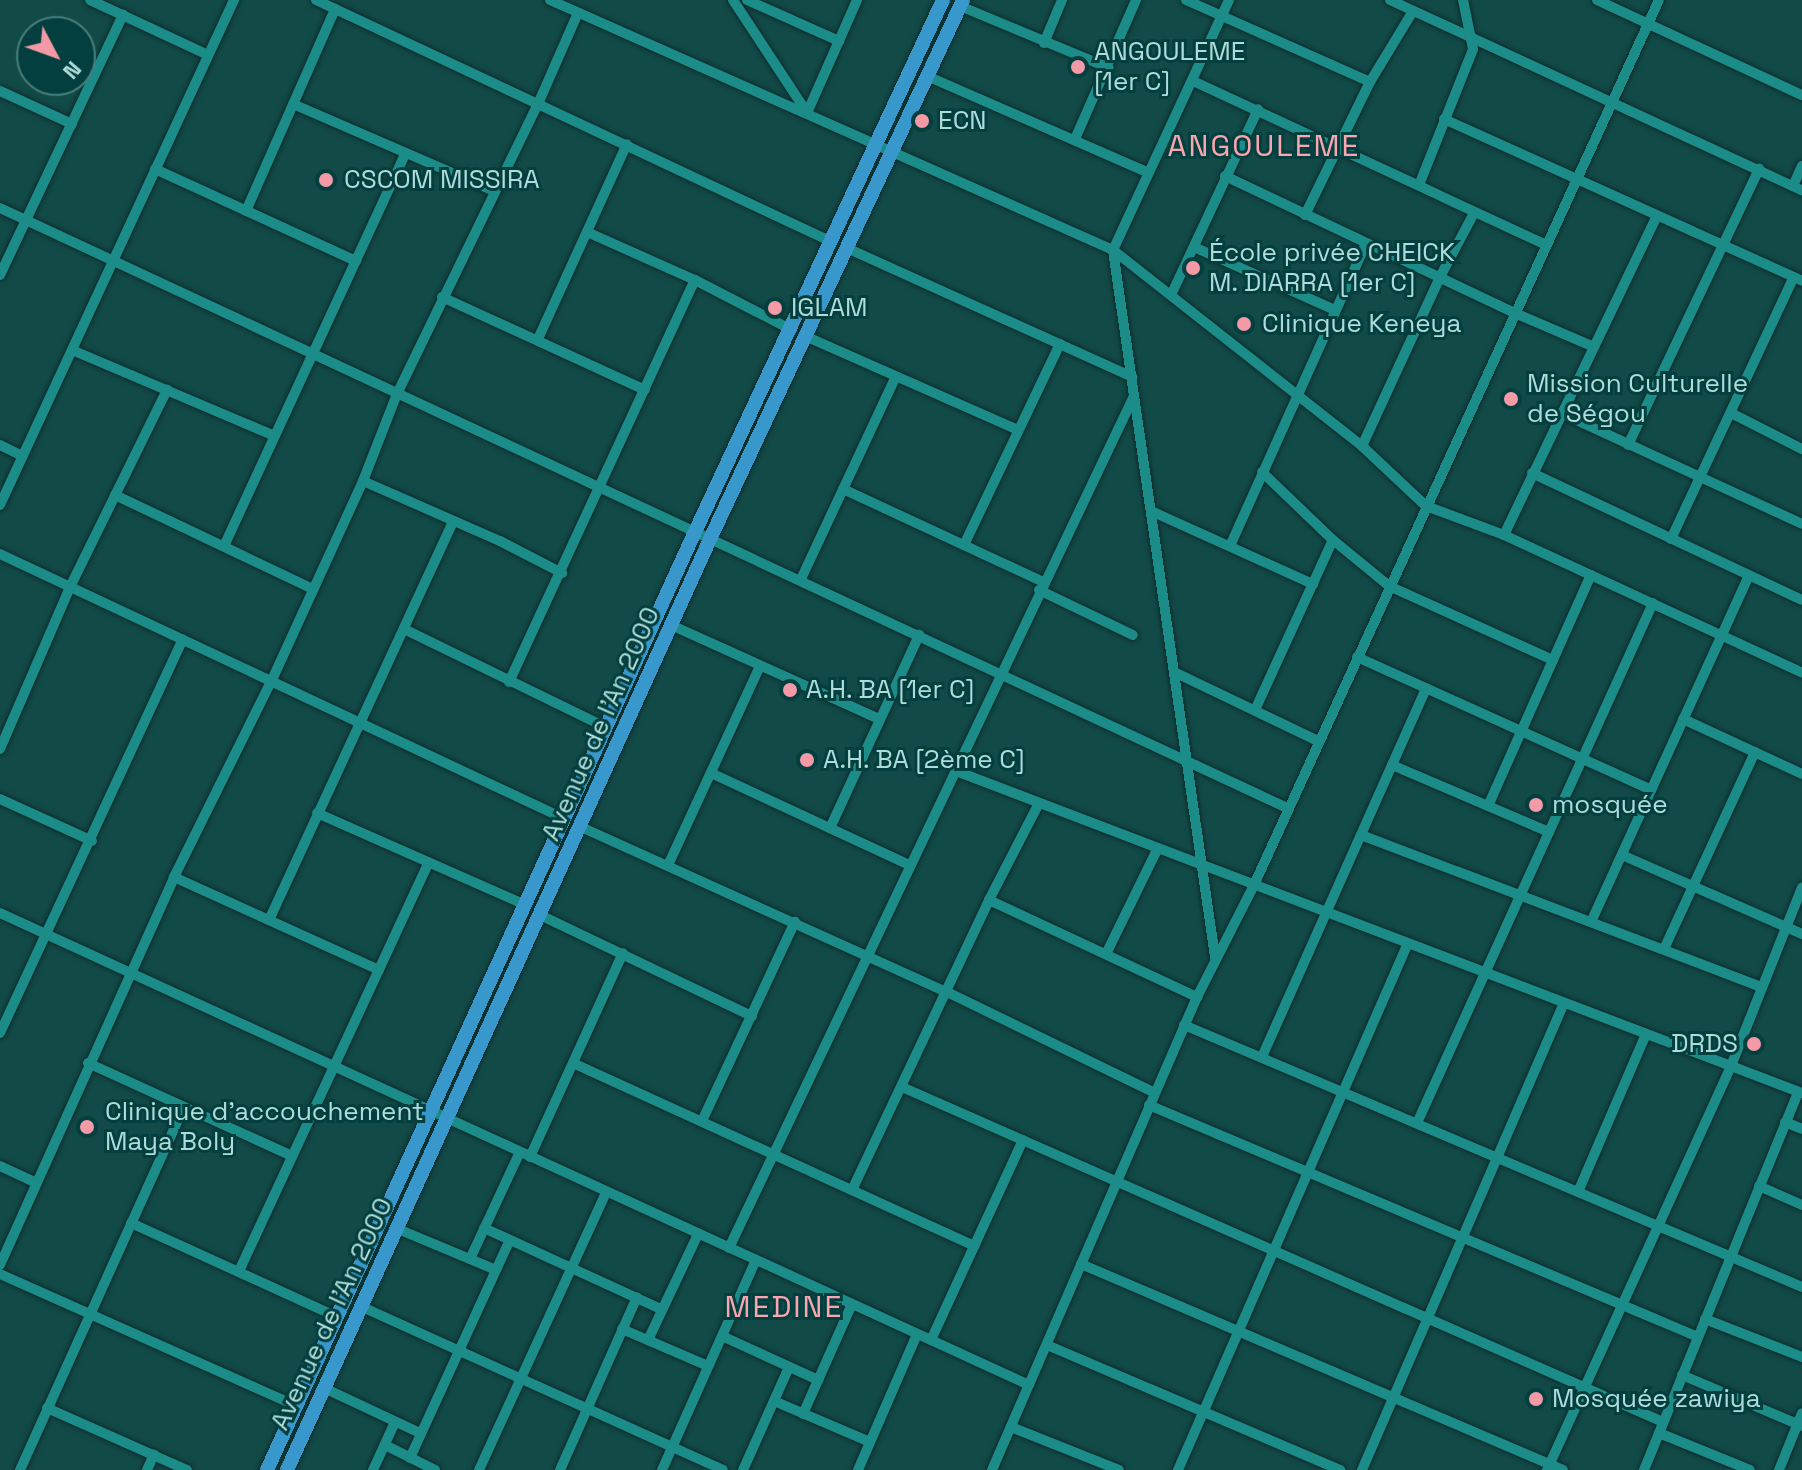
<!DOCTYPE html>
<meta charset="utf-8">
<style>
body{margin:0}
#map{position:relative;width:1802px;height:1470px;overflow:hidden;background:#124a48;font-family:"Space Grotesk",sans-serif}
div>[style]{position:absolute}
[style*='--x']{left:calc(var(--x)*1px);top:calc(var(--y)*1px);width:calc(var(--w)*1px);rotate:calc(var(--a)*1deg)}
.roads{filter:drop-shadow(0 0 2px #0d2d2c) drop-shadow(0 0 2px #0d2d2c)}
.minor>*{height:10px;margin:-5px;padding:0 5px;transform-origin:5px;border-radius:5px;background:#1c8c89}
.major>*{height:14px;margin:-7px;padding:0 7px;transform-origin:7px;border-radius:7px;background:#3897cb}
.dots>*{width:22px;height:22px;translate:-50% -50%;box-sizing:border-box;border:4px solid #023f3e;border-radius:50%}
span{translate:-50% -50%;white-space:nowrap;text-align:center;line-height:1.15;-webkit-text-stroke:6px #023f3e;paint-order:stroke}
.poi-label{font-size:26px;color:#afdcd9}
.left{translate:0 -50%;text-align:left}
.right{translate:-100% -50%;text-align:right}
.street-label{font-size:26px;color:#afdcd9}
.quarter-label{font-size:30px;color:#faa6b0;letter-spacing:2px}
.north{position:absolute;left:16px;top:16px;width:80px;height:80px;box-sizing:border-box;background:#023f3e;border:2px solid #477e7c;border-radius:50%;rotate:131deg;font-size:22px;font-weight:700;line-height:32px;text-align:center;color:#afdcd9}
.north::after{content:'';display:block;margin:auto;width:28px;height:36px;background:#f49aa6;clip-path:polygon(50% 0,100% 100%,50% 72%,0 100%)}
</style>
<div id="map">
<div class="roads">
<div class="minor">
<div style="--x:90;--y:0;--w:130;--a:25"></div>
<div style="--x:316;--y:0;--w:570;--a:25.13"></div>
<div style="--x:550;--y:0;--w:616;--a:23.94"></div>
<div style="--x:1113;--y:250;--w:317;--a:38.2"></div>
<div style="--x:1362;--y:446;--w:88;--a:43.2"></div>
<div style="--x:1426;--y:506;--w:83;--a:20.4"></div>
<div style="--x:1504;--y:535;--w:328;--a:24.8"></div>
<div style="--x:733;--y:0;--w:133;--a:56.7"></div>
<div style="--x:747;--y:0;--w:101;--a:24"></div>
<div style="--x:1186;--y:0;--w:201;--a:24"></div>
<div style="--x:1390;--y:0;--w:454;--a:24.8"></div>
<div style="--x:1597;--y:0;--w:226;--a:24.9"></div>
<div style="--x:960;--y:6;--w:161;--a:22.6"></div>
<div style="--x:1044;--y:43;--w:47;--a:-67.3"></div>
<div style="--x:927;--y:76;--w:242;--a:23.6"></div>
<div style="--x:1193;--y:81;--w:389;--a:24.9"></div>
<div style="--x:0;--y:91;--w:79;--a:24.6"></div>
<div style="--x:293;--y:104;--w:219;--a:23.4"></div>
<div style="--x:807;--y:113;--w:124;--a:-66.1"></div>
<div style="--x:1444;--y:119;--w:393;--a:24.3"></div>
<div style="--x:1075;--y:139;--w:152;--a:-66.3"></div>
<div style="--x:155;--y:169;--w:221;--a:24.6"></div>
<div style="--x:1225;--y:176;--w:321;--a:25.3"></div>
<div style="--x:1515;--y:313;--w:84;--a:23.2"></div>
<div style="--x:1419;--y:185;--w:146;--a:-68.3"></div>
<div style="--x:1473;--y:49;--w:50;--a:-101.5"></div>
<div style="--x:1793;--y:186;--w:22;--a:-66"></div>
<div style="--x:0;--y:208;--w:1420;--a:24.99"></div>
<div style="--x:246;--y:211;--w:221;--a:-66.2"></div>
<div style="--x:1305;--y:215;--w:148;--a:-64"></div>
<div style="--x:1370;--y:82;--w:83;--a:-58.8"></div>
<div style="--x:587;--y:232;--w:118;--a:24"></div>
<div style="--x:695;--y:280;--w:109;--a:27.3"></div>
<div style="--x:1194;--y:247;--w:154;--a:24.1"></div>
<div style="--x:849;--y:249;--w:311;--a:24.3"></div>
<div style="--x:0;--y:275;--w:288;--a:-64.7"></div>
<div style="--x:1172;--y:293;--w:203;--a:-64.9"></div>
<div style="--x:442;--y:297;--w:223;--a:24.6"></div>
<div style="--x:805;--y:336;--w:233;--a:23.8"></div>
<div style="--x:538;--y:339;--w:214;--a:-65.5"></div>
<div style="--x:72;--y:350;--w:220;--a:23"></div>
<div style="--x:1561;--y:413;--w:265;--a:24.7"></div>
<div style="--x:1731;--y:413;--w:80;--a:26.9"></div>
<div style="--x:0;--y:445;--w:25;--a:26"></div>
<div style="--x:1628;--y:445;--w:306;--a:-64.6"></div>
<div style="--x:1362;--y:446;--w:186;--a:-65.2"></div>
<div style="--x:1440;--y:277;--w:72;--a:-62"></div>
<div style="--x:1262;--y:472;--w:98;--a:43.8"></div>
<div style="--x:1333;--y:540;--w:72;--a:39.4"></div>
<div style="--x:1389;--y:586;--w:180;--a:24.3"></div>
<div style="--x:1532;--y:473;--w:298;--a:25.2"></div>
<div style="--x:363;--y:481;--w:150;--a:23.7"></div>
<div style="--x:500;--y:541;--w:70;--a:27.3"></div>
<div style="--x:843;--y:489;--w:221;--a:24.9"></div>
<div style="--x:115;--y:495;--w:219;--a:25.4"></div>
<div style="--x:0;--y:505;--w:557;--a:-65.14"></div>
<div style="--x:1151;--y:511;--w:178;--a:24.3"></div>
<div style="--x:1504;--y:535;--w:354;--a:-64.4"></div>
<div style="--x:1671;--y:539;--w:289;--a:-64.9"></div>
<div style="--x:964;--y:545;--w:223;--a:-64.5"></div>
<div style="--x:224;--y:546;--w:433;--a:-65.2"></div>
<div style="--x:1230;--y:546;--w:331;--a:-65.8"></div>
<div style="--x:0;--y:554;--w:624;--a:25.13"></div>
<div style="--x:801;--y:579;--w:222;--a:-64.9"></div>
<div style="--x:1039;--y:590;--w:104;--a:25.6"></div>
<div style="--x:671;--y:625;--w:228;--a:24.3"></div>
<div style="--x:404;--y:629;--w:226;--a:26"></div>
<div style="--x:1357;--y:657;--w:323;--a:24.3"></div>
<div style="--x:1174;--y:672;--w:160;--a:25.6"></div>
<div style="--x:509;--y:682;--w:443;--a:-65.2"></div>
<div style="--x:1255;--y:710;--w:187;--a:-65.4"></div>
<div style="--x:1683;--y:719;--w:131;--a:24.8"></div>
<div style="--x:0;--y:749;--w:176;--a:-66.6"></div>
<div style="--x:70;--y:587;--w:220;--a:-63.8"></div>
<div style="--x:1392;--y:765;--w:171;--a:23.1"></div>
<div style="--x:956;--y:771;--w:905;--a:20.84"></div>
<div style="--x:711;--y:773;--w:218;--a:24.9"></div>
<div style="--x:0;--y:799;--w:101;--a:24.5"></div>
<div style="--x:1488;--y:806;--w:253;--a:-66"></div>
<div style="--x:317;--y:813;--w:228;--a:23.8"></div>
<div style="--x:581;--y:827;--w:399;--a:24.3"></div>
<div style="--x:945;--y:991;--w:233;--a:25.9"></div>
<div style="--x:830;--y:828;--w:213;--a:-65.2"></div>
<div style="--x:1361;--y:835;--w:428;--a:20.8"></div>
<div style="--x:1622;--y:855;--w:197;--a:23.7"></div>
<div style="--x:669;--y:863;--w:217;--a:-65.2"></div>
<div style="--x:174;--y:877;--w:225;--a:24.4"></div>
<div style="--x:989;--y:900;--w:230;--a:25"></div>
<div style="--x:0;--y:913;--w:1132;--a:24.64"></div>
<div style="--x:540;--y:915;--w:235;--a:25.5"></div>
<div style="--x:269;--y:920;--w:439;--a:-65.2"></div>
<div style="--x:1591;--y:922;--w:381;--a:-65.5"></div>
<div style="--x:1664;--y:949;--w:217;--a:-65.2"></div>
<div style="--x:1106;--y:954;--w:118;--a:-63.9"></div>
<div style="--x:1215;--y:957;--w:714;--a:-98.21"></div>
<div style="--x:1113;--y:250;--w:276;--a:-65.1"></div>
<div style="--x:1184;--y:1025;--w:671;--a:22.97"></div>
<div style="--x:0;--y:1033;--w:434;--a:-65.1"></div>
<div style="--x:1262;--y:1057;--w:403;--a:-66"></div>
<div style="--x:88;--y:1063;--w:224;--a:24.5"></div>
<div style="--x:575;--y:1064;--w:439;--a:24.5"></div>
<div style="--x:902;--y:1087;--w:831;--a:23.76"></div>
<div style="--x:1149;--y:1105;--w:596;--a:22.91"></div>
<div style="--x:702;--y:1121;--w:220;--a:-65"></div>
<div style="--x:1785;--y:1122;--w:18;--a:22"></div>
<div style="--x:1417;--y:1123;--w:571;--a:-65.59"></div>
<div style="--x:530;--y:1157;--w:224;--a:-65.5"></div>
<div style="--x:0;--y:1166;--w:40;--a:25"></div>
<div style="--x:1759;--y:1186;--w:47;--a:23.8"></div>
<div style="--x:852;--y:1190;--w:321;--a:-64.7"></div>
<div style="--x:989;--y:900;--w:109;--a:-62.7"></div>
<div style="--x:1578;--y:1192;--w:172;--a:-66.7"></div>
<div style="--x:131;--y:1223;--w:226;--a:24.5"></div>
<div style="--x:484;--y:1228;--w:195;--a:24.6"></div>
<div style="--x:398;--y:1229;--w:106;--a:22.7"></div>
<div style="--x:729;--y:1248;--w:941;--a:-64.58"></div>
<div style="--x:470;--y:1259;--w:118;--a:-65"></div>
<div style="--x:1081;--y:1264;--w:524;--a:23.14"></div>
<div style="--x:0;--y:1265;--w:425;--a:-65.8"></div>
<div style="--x:174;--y:877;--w:218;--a:-63.6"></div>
<div style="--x:271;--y:682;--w:221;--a:-65.4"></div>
<div style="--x:363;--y:481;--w:93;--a:-68.7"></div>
<div style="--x:397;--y:394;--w:322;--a:-64.1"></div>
<div style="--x:538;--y:104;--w:99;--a:-66.3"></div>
<div style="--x:239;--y:1271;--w:450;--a:-65.1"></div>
<div style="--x:0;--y:1274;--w:324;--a:24"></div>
<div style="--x:360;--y:1306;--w:398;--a:24.3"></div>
<div style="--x:1705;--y:1319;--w:104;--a:21.4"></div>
<div style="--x:622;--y:1329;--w:94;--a:23.3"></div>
<div style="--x:722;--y:1336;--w:106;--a:24.6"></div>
<div style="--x:648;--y:1340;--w:117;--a:-64.7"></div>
<div style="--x:931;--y:1340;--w:220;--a:-65.3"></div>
<div style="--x:1047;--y:1345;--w:319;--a:23.1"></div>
<div style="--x:1682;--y:1375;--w:130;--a:23"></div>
<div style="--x:324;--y:1388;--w:106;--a:25.1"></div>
<div style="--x:774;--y:1401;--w:104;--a:23.1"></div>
<div style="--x:47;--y:1408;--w:153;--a:23.9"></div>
<div style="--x:803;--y:1414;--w:120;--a:-66"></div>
<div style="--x:1011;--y:1427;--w:116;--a:21.7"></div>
<div style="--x:1659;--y:1433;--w:98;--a:22.1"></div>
<div style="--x:385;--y:1445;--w:56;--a:26.6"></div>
<div style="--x:410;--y:1458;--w:240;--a:-65.4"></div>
<div style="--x:20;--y:1470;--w:398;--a:-65.7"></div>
<div style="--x:147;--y:1470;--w:17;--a:-66"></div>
<div style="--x:373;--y:1470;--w:53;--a:-65.4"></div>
<div style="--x:479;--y:1470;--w:306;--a:-65.4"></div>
<div style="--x:560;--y:1470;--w:189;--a:-66"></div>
<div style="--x:662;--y:1470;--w:230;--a:-65.9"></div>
<div style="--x:743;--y:1470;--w:113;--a:-65.9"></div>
<div style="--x:858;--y:1470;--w:148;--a:-66.5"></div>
<div style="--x:992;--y:1470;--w:516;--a:-66.57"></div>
<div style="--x:1197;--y:997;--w:126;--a:-63"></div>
<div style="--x:1254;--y:885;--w:973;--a:-65.41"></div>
<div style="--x:1178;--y:1470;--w:575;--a:-66.42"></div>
<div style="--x:1362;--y:1470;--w:509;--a:-66.61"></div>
<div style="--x:1547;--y:1470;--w:444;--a:-65.5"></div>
<div style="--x:1731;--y:1066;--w:192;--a:-68.3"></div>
<div style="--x:1644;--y:1470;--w:408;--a:-67.8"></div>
<div style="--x:1779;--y:1470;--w:61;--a:-68"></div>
</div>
<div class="major">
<div style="--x:267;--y:1470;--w:1029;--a:-65.48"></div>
<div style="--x:694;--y:534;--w:589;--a:-65"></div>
<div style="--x:287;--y:1470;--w:1025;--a:-65.56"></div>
<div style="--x:711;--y:537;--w:593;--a:-64.86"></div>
</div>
</div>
<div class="dots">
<div style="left:1078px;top:67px;background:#f49aa6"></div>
<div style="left:922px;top:121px;background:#f49aa6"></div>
<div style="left:326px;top:180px;background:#f49aa6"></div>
<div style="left:1193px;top:268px;background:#f49aa6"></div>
<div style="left:775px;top:308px;background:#f49aa6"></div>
<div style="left:1244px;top:324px;background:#f49aa6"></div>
<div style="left:1511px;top:399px;background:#f49aa6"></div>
<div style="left:790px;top:690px;background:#f49aa6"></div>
<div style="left:807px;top:760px;background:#f49aa6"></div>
<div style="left:1536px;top:805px;background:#f49aa6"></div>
<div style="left:1754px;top:1044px;background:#f49aa6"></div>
<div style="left:87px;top:1127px;background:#f49aa6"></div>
<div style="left:1536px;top:1399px;background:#f49aa6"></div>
</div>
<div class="poi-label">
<span class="left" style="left:1094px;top:67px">ANGOULEME<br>[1er C]</span>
<span class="left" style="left:938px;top:121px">ECN</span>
<span class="left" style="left:344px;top:180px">CSCOM MISSIRA</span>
<span class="left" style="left:1209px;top:268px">École privée CHEICK<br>M. DIARRA [1er C]</span>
<span class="left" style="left:791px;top:308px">IGLAM</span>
<span class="left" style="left:1262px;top:324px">Clinique Keneya</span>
<span class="left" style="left:1527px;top:399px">Mission Culturelle<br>de Ségou</span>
<span class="left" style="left:806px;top:690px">A.H. BA [1er C]</span>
<span class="left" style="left:823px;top:760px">A.H. BA [2ème C]</span>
<span class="left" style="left:1552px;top:805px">mosquée</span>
<span class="right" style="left:1738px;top:1044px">DRDS</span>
<span class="left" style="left:105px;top:1127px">Clinique d'accouchement<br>Maya Boly</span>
<span class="left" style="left:1552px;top:1399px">Mosquée zawiya</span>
</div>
<div class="street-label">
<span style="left:601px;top:724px;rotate:-66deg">Avenue de l'An 2000</span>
<span style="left:332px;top:1314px;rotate:-65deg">Avenue de l'An 2000</span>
</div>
<div class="quarter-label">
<span style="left:1264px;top:146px">ANGOULEME</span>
<span style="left:784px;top:1307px">MEDINE</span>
</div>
<div class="north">N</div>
</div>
